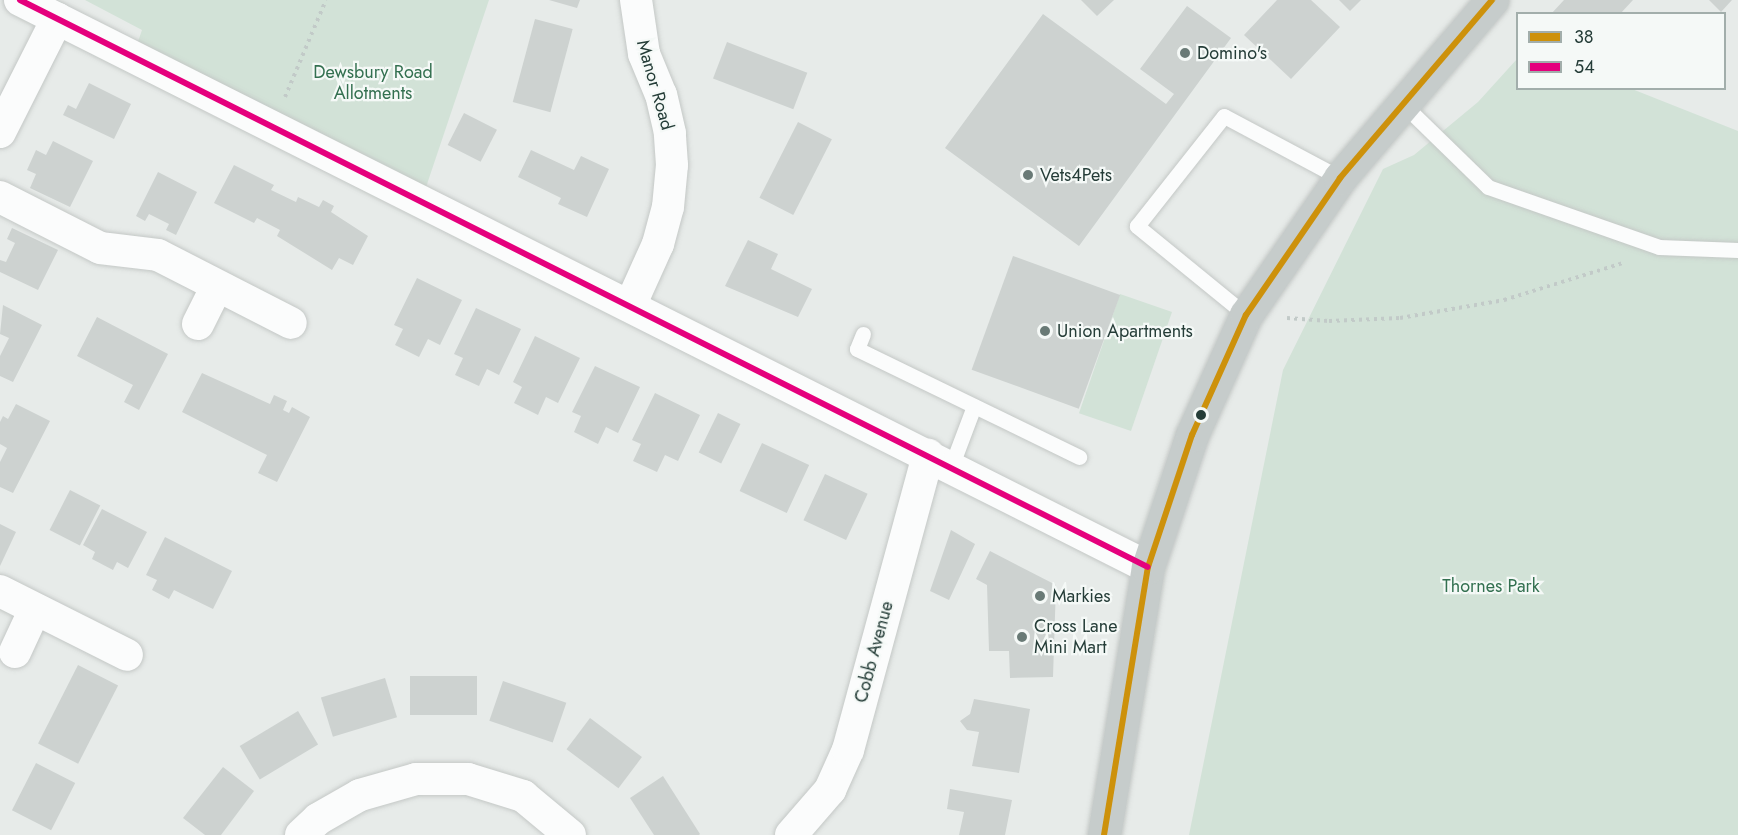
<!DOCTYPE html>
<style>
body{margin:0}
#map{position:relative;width:1738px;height:835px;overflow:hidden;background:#e7ebe9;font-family:Jost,sans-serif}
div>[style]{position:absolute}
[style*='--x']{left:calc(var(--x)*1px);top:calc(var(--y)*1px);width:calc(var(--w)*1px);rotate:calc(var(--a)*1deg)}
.green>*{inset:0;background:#d2e2d7;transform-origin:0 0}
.building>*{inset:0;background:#cdd2d0;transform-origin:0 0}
.path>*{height:4px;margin-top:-2px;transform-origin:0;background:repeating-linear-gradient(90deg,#c2cac8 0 3px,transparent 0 7.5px)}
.roads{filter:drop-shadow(0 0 2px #c4c8c6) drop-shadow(0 0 2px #c4c8c6)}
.service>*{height:15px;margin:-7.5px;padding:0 7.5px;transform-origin:7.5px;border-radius:7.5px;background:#fbfcfc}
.minor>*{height:32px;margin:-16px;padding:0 16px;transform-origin:16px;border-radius:16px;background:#fbfcfc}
.trunk>*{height:33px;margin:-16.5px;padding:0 16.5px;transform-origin:16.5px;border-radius:16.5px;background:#c6cccb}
.bus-1>*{height:6px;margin:-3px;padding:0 3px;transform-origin:3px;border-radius:3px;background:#cd910b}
.bus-2>*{height:6px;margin:-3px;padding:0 3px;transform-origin:3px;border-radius:3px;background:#e5007d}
.dots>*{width:16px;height:16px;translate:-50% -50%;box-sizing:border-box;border:3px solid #f5f9f7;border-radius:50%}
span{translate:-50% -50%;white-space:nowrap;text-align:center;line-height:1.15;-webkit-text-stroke:4.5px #f5f9f7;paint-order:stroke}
.poi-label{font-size:18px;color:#253d38}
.left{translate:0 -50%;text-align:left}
.park-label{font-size:18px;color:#337050}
.street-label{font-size:18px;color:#253d38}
.legend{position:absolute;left:1516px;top:12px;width:210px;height:78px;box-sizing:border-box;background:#f5f9f7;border:2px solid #a2aeab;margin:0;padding:8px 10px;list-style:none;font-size:18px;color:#253d38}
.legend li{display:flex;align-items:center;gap:12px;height:30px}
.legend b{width:30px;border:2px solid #a2aeab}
</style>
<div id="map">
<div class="green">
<div style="clip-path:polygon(85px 0,489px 0,421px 202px,133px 56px,142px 30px)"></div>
<div style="clip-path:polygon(1517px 59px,1518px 88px,1632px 89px,1738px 131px,1738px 835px,1189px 835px,1283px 370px,1383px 169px,1414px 155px,1478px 102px)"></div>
<div style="left:1120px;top:294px;width:55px;height:126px;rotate:19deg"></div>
</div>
<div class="building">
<div style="clip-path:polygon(549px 0,580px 0,577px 8px)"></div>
<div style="clip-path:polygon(1081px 0,1114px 0,1097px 16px)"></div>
<div style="clip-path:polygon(1277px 0,1311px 0,1340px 27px,1291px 79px,1244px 35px)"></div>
<div style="clip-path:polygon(1339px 0,1361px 0,1350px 11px)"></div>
<div style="clip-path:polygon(1564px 0,1633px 0,1620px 14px,1551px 14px)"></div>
<div style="clip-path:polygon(1709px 0,1732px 0,1721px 12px)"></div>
<div style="clip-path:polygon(1187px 6px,1231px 38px,1079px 246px,945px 148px,1043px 14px,1166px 104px,1174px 94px,1140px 69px)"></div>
<div style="left:535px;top:19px;width:39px;height:86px;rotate:15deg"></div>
<div style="left:727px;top:42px;width:86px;height:39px;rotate:21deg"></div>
<div style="clip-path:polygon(89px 83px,131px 104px,114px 139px,63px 115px,68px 105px,76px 109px)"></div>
<div style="left:464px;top:113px;width:37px;height:36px;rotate:27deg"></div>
<div style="left:798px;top:122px;width:38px;height:85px;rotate:27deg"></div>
<div style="clip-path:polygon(53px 141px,93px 161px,70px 207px,30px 188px,36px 174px,27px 170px,36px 150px,46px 155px)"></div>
<div style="clip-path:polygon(531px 150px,574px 170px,581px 156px,609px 169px,587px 217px,558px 204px,561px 198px,518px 177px)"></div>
<div style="clip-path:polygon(234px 165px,274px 185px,271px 190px,296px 202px,298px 197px,319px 207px,323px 200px,334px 206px,331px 212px,368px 236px,353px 265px,339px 258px,332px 270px,277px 236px,280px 230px,257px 218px,254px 223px,214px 203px)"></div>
<div style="clip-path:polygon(158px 172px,197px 192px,176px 235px,166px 230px,169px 224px,149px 214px,145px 221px,136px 216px)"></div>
<div style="clip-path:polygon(12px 228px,58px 250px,38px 290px,0 272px,0 260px,6px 262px,15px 243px,7px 239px)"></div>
<div style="clip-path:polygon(748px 240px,778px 254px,771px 269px,812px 289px,798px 317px,725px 286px)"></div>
<div style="left:1013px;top:256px;width:114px;height:121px;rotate:20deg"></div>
<div style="clip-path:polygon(417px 278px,462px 300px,440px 345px,428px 339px,419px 357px,395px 345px,403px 329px,394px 325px)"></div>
<div style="clip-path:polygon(3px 305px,42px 325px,13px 382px,0 376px,0 356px,9px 338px,0 334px)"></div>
<div style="clip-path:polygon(476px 308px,521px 329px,499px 375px,487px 369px,479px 386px,455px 375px,463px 358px,454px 354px)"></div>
<div style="clip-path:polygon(97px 317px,168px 354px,139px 410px,124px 402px,133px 385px,77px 356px)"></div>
<div style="clip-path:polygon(535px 336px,580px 358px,558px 403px,546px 397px,538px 415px,514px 403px,522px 387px,513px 382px)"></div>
<div style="clip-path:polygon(595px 366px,640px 387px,618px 433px,606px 427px,598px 444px,574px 432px,581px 416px,572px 412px)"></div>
<div style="clip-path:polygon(202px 373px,270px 404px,274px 395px,287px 401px,283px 410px,289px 413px,292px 407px,310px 417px,277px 482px,258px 473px,267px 455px,182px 412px)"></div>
<div style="clip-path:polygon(655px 393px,700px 415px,678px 461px,665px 455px,657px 472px,633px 461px,641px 444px,632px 440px)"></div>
<div style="clip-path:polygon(16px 404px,50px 421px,13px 493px,0 487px,0 462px,7px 448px,0 444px,0 422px,3px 416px,8px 419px)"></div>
<div style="left:718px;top:413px;width:25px;height:44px;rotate:26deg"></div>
<div style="left:762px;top:443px;width:52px;height:53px;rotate:25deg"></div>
<div style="left:825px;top:474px;width:47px;height:51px;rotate:25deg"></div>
<div style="left:70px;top:490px;width:34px;height:45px;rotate:27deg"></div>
<div style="clip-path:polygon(102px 509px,147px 532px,128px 568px,117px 562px,113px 570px,92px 559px,95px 552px,83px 545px)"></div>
<div style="clip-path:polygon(0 524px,16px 532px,0 566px)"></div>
<div style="clip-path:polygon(951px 530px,975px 544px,949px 600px,930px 591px)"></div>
<div style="clip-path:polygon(165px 537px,232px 571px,213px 609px,174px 590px,169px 599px,152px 590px,157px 580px,146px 575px)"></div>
<div style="clip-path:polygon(990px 551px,1056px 585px,1053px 677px,1010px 678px,1009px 651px,989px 651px,987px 585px,976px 579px)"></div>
<div style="left:78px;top:665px;width:45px;height:88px;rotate:27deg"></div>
<div style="left:410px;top:676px;width:67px;height:39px"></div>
<div style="left:385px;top:678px;width:41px;height:67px;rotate:73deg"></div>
<div style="left:503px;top:681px;width:67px;height:42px;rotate:19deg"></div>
<div style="clip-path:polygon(974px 699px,1030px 709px,1019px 773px,972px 766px,979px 732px,967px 730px,960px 721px,970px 714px)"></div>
<div style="left:298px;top:711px;width:39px;height:68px;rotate:59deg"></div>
<div style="left:590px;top:718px;width:65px;height:39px;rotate:37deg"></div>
<div style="left:36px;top:763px;width:44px;height:53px;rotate:27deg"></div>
<div style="clip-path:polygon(223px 767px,254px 791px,221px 835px,205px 835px,183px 818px)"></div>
<div style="clip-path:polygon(663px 776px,700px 834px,699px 835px,654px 835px,630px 798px)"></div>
<div style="clip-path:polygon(950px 789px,1012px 800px,1005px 835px,959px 835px,964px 812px,947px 809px)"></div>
</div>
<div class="path">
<div style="--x:285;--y:97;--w:105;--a:-67.1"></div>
<div style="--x:1287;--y:318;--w:42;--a:4.1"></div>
<div style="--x:1329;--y:321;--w:71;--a:-2.4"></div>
<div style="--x:1400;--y:318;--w:106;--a:-9.8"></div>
<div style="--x:1504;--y:300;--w:125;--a:-17.3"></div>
</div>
<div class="roads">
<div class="service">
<div style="--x:1404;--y:105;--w:117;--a:44.3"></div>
<div style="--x:1488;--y:187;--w:181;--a:19.3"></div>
<div style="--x:1659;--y:247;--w:79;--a:2.2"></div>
<div style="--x:1246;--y:315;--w:141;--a:-140.8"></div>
<div style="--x:1137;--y:226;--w:140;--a:-51.7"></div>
<div style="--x:1224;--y:116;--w:132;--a:28.1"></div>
<div style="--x:863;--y:334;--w:16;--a:112"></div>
<div style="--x:857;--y:349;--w:247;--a:25.9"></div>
<div style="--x:951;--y:467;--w:65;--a:-69.3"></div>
</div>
<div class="minor">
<div style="--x:20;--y:0;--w:1262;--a:26.69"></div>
<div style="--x:0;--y:132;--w:127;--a:-63.2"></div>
<div style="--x:0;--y:197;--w:112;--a:27"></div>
<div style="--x:100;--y:248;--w:58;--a:6.9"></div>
<div style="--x:158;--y:255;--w:149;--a:27.1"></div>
<div style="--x:630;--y:306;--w:68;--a:-65.7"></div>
<div style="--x:658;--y:244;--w:38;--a:-75"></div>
<div style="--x:668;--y:207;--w:42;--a:-84.6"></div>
<div style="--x:672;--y:165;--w:32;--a:-94"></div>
<div style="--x:670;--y:133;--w:39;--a:-103"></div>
<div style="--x:661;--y:95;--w:44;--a:-112.5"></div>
<div style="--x:644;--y:54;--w:55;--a:-98.4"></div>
<div style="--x:198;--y:324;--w:42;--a:-63.4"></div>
<div style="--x:0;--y:591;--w:142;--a:26.7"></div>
<div style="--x:15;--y:652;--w:47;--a:-65.1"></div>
<div style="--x:301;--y:835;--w:23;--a:-43"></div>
<div style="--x:318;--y:819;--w:48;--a:-29.7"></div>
<div style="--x:360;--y:795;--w:58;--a:-15.9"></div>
<div style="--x:416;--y:779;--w:52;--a:0"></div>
<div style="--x:468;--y:779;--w:58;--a:17.2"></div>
<div style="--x:523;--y:796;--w:61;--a:39.7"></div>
<div style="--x:791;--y:835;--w:60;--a:-49.1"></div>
<div style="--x:830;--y:790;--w:44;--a:-65.8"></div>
<div style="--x:848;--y:750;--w:306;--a:-74.8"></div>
</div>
<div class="trunk">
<div style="--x:1104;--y:835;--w:272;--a:-80.7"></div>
<div style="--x:1148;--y:567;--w:139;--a:-71.6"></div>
<div style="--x:1192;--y:435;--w:132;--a:-65.8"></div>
<div style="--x:1246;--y:315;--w:166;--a:-55.5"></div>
<div style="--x:1340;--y:178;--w:234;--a:-49.5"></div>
</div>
</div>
<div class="bus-1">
<div style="--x:1104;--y:835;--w:272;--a:-80.7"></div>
<div style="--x:1148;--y:567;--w:139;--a:-71.6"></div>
<div style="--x:1192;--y:435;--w:132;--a:-65.8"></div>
<div style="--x:1246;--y:315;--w:166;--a:-55.5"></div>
<div style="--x:1340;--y:178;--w:234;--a:-49.5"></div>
</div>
<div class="bus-2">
<div style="--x:20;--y:0;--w:1262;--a:26.69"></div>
</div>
<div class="dots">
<div style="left:1185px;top:53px;background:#697a76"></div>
<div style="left:1028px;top:175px;background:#697a76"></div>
<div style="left:1045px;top:331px;background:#697a76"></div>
<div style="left:1201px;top:415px;background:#253d38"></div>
<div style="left:1040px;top:596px;background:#697a76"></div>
<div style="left:1022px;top:637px;background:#697a76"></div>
</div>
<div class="poi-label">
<span class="left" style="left:1197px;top:53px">Domino's</span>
<span class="left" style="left:1040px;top:175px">Vets4Pets</span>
<span class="left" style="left:1057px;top:331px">Union Apartments</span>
<span class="left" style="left:1052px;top:596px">Markies</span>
<span class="left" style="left:1034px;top:637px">Cross Lane<br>Mini Mart</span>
</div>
<div class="park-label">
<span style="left:373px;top:83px">Dewsbury Road<br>Allotments</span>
<span style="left:1491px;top:586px">Thornes Park</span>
</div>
<div class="street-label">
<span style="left:655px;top:85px;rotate:74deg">Manor Road</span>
<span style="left:874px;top:652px;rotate:-75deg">Cobb Avenue</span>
</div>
<ul class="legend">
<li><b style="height:8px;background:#cd910b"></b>38</li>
<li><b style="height:8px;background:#e5007d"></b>54</li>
</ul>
</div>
